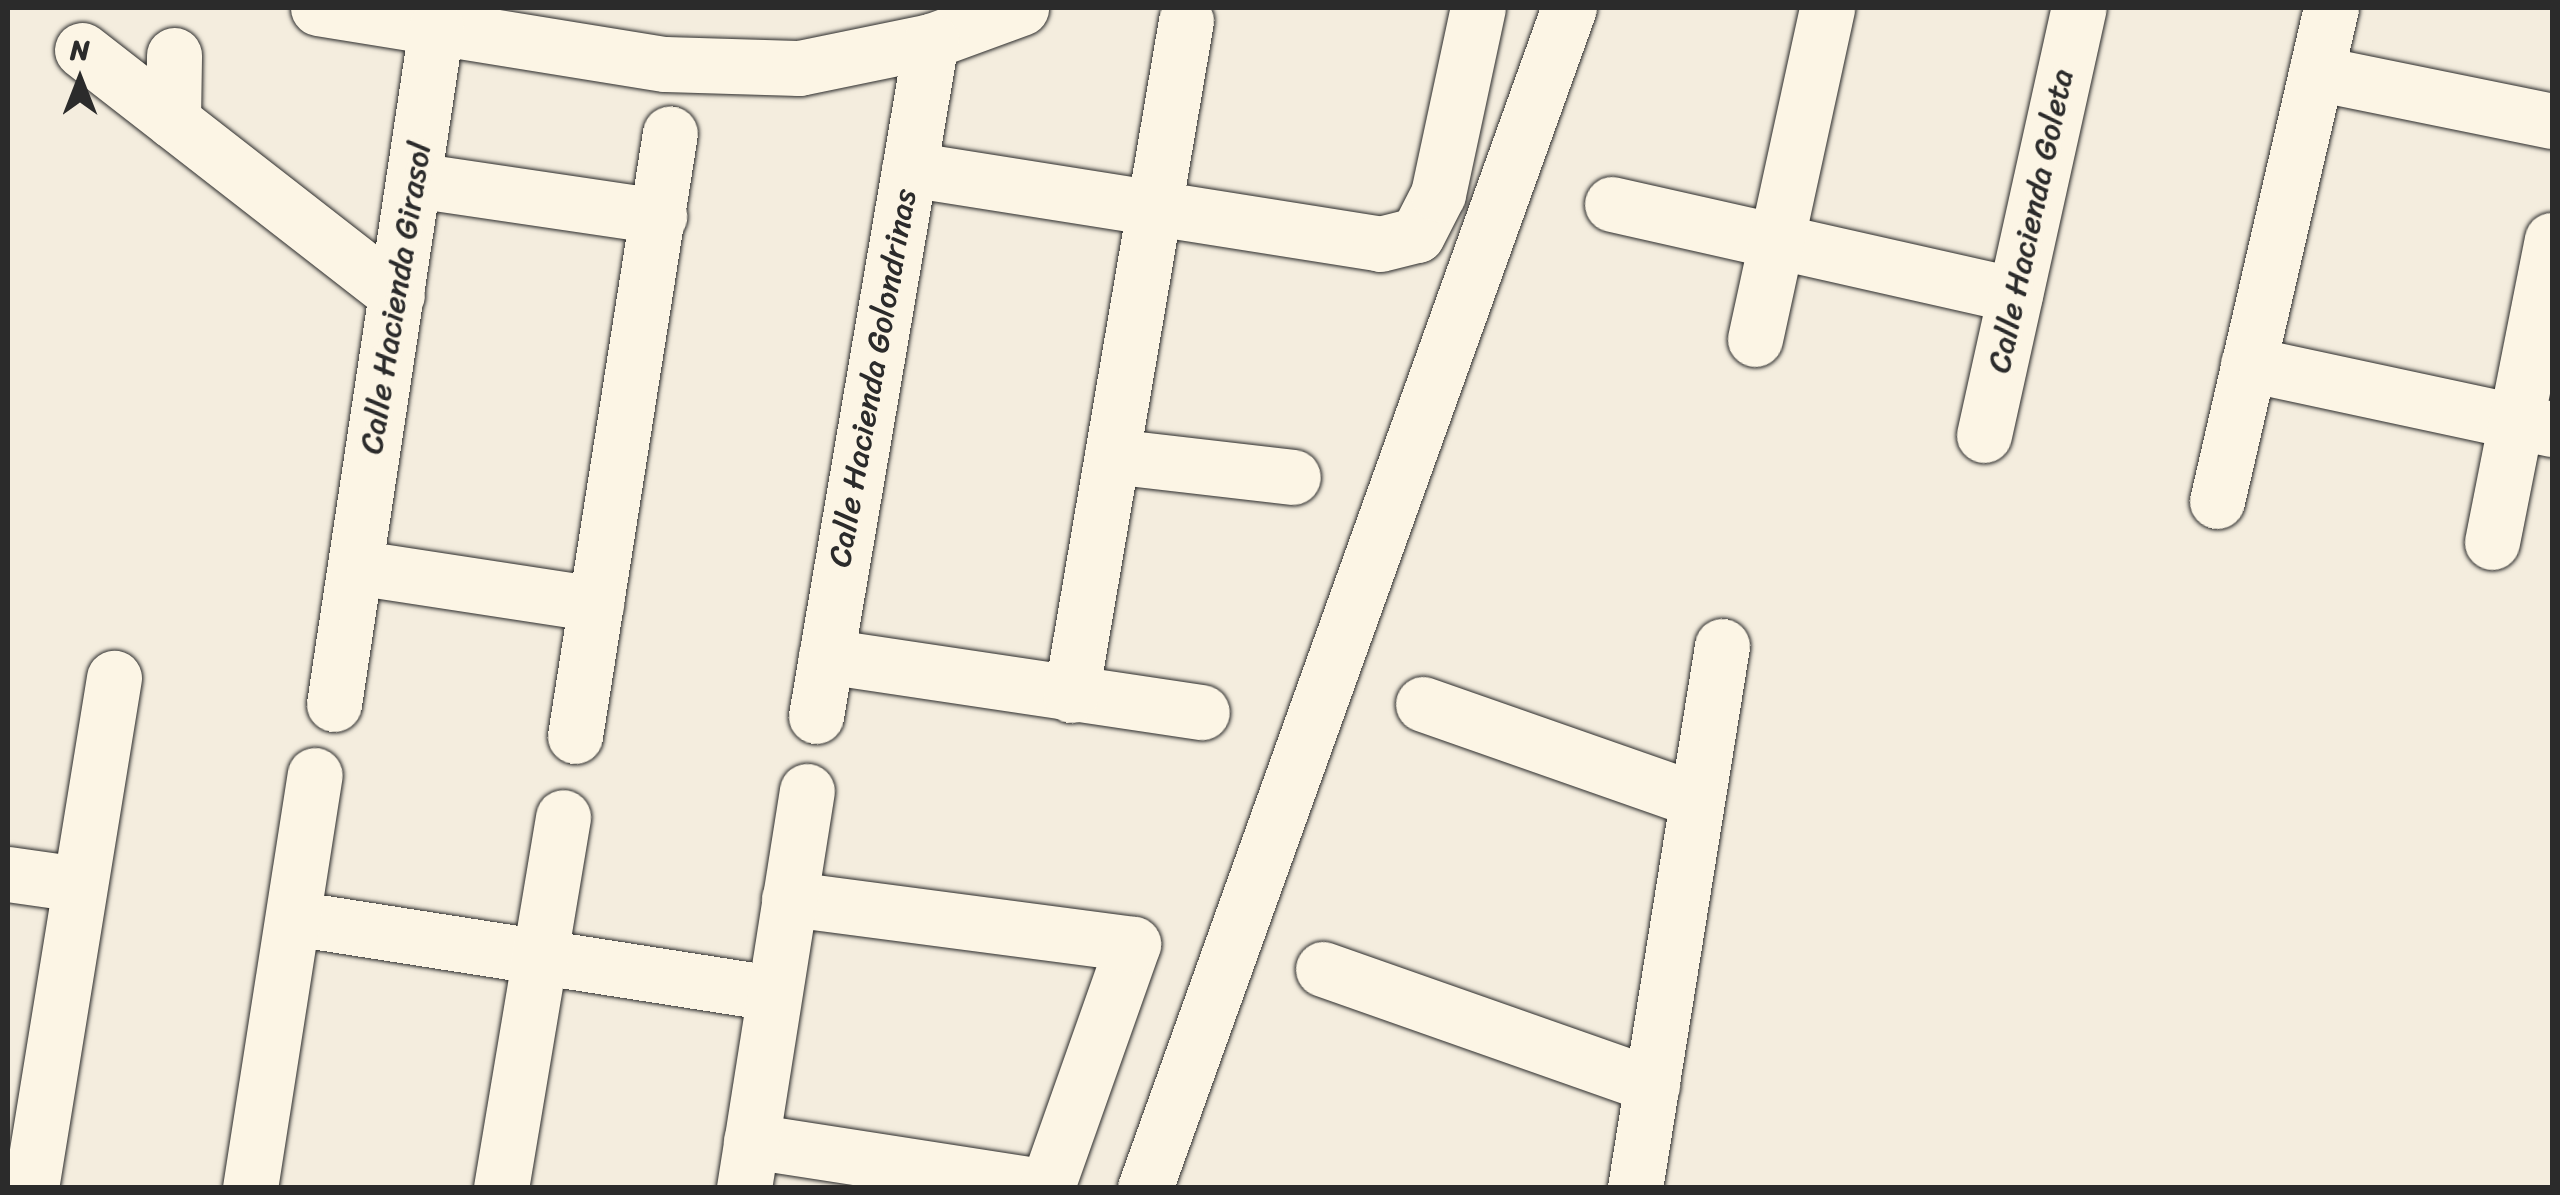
<!DOCTYPE html>
<style>
body{margin:0}
#map{position:relative;width:2560px;height:1195px;overflow:hidden;background:#f4edde;font-family:Sriracha,sans-serif}
div>[style]{position:absolute}
[style*='--x']{left:calc(var(--x)*1px);top:calc(var(--y)*1px);width:calc(var(--w)*1px);rotate:calc(var(--a)*1deg)}
.roads{filter:drop-shadow(0 0 2px #2b2b2b) drop-shadow(0 0 2px #2b2b2b)}
.minor>*{height:55px;margin:-27.5px;padding:0 27.5px;transform-origin:27.5px;border-radius:27.5px;background:#fcf5e5}
span{translate:-50% -50%;white-space:nowrap;text-align:center;line-height:1.15;-webkit-text-stroke:10px #fcf5e5;paint-order:stroke}
.street-label{font-size:32px;color:#2b2b2b}
.frame{position:absolute;inset:0;border:10px solid #2b2b2b;pointer-events:none}
.north{position:absolute;left:30px;top:30px;width:100px;height:100px;-webkit-text-stroke:8px #fcf5e5;paint-order:stroke;rotate:0deg;font-size:28px;font-weight:700;line-height:40px;text-align:center;color:#2b2b2b}
.north::after{content:'';display:block;margin:auto;width:35px;height:45px;background:#2b2b2b;clip-path:polygon(50% 0,100% 100%,50% 72%,0 100%)}
</style>
<div id="map">
<div class="roads">
<div class="minor">
<div style="--x:318;--y:8;--w:351;--a:9.2"></div>
<div style="--x:665;--y:64;--w:134;--a:1.7"></div>
<div style="--x:799;--y:68;--w:135;--a:-11.6"></div>
<div style="--x:931;--y:41;--w:96;--a:-20.1"></div>
<div style="--x:82;--y:50;--w:399;--a:37.9"></div>
<div style="--x:2316;--y:73;--w:241;--a:11.5"></div>
<div style="--x:173;--y:121;--w:66;--a:-89.1"></div>
<div style="--x:909;--y:169;--w:477;--a:9"></div>
<div style="--x:1380;--y:244;--w:38;--a:-14"></div>
<div style="--x:1417;--y:235;--w:46;--a:-62.9"></div>
<div style="--x:1438;--y:194;--w:190;--a:-77.9"></div>
<div style="--x:415;--y:180;--w:247;--a:8.4"></div>
<div style="--x:1612;--y:204;--w:413;--a:12.7"></div>
<div style="--x:1755;--y:339;--w:339;--a:-77.7"></div>
<div style="--x:2248;--y:364;--w:311;--a:12.1"></div>
<div style="--x:1984;--y:435;--w:437;--a:-77.5"></div>
<div style="--x:1112;--y:456;--w:182;--a:6.6"></div>
<div style="--x:2217;--y:501;--w:506;--a:-76.98"></div>
<div style="--x:2492;--y:542;--w:308;--a:-78.8"></div>
<div style="--x:355;--y:567;--w:244;--a:8.7"></div>
<div style="--x:826;--y:656;--w:380;--a:8.5"></div>
<div style="--x:1071;--y:695;--w:684;--a:-80.32"></div>
<div style="--x:334;--y:704;--w:684;--a:-81.42"></div>
<div style="--x:1423;--y:704;--w:290;--a:19.3"></div>
<div style="--x:816;--y:716;--w:685;--a:-80.33"></div>
<div style="--x:575;--y:736;--w:610;--a:-81.05"></div>
<div style="--x:8;--y:874;--w:71;--a:8.1"></div>
<div style="--x:293;--y:918;--w:487;--a:8.9"></div>
<div style="--x:1323;--y:969;--w:349;--a:19.4"></div>
<div style="--x:751;--y:1141;--w:300;--a:8.8"></div>
<div style="--x:1047;--y:1187;--w:258;--a:-70.5"></div>
<div style="--x:1133;--y:944;--w:347;--a:-172.5"></div>
<div style="--x:31;--y:1188;--w:517;--a:-80.76"></div>
<div style="--x:250;--y:1188;--w:418;--a:-81.1"></div>
<div style="--x:501;--y:1188;--w:376;--a:-80.5"></div>
<div style="--x:744;--y:1188;--w:402;--a:-81"></div>
<div style="--x:1145;--y:1188;--w:1254;--a:-70.24"></div>
<div style="--x:1635;--y:1188;--w:549;--a:-80.88"></div>
</div>
</div>
<div class="street-label">
<span style="left:2031px;top:221px;rotate:-78deg">Calle Hacienda Goleta</span>
<span style="left:396px;top:298px;rotate:-81deg">Calle Hacienda Girasol</span>
<span style="left:873px;top:378px;rotate:-80deg">Calle Hacienda Golondrinas</span>
</div>
<div class="frame"></div>
<div class="north">N</div>
</div>
